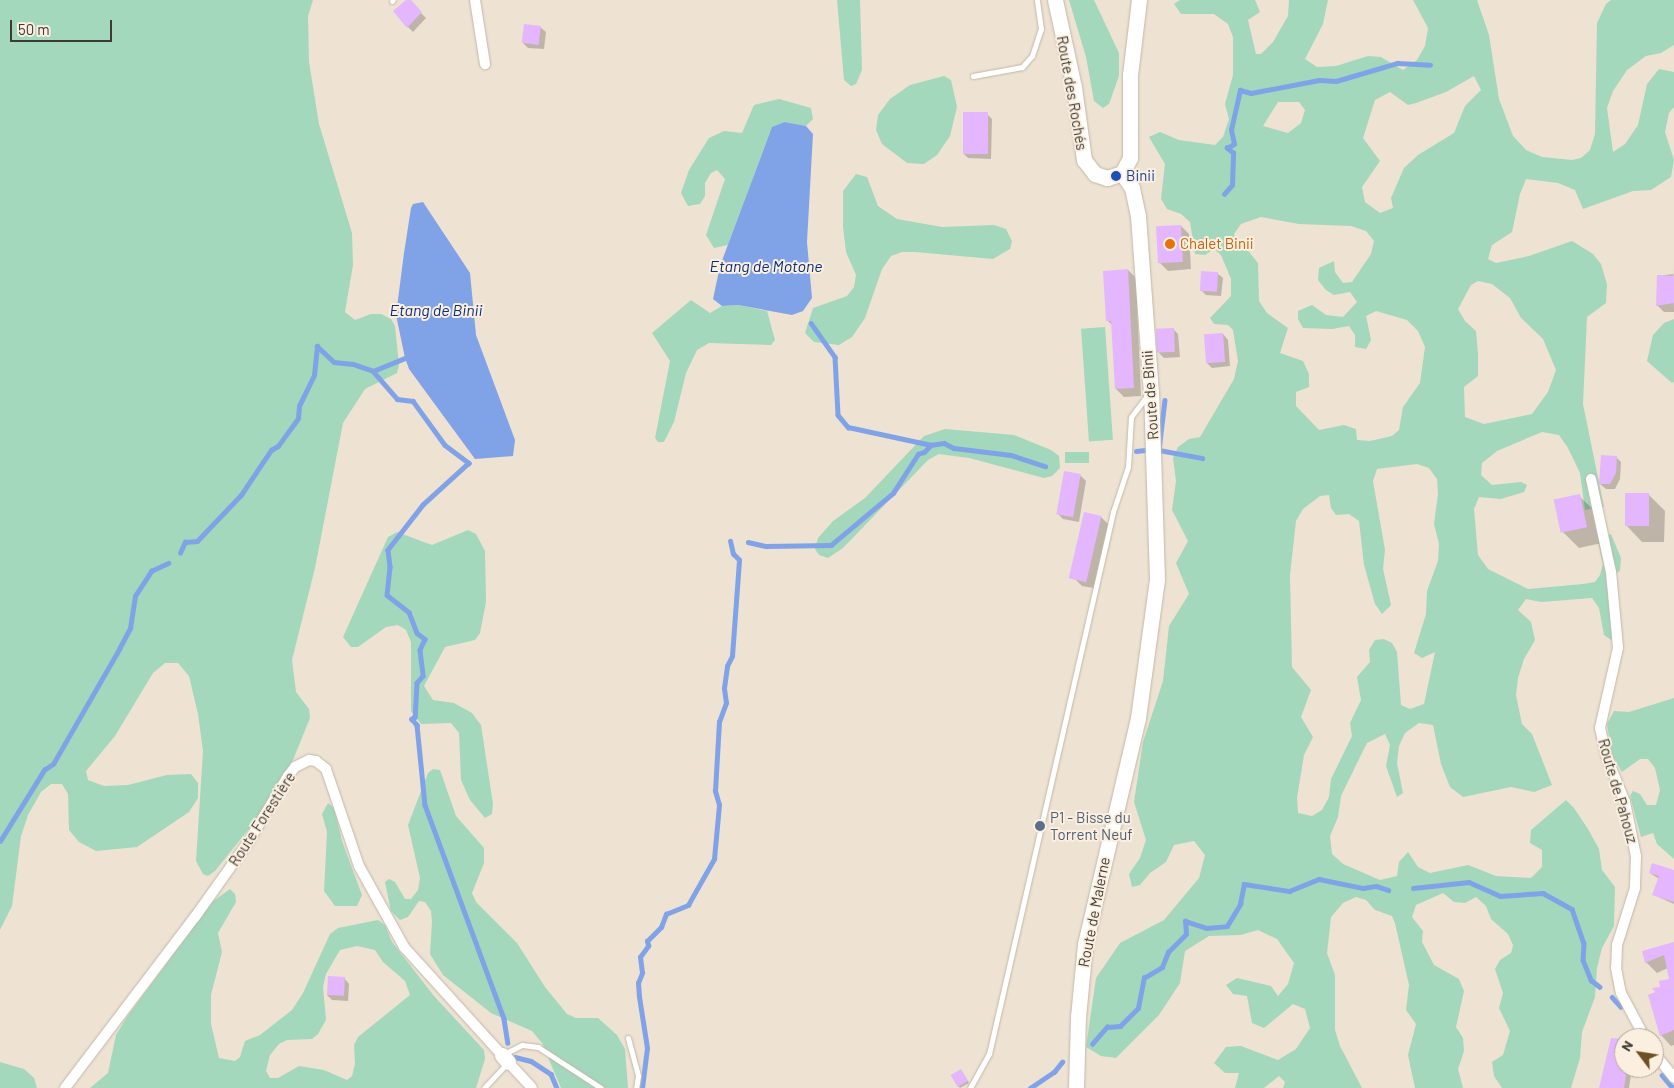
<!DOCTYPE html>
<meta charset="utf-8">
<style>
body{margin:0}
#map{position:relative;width:1674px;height:1088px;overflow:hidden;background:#eee2d3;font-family:Barlow,sans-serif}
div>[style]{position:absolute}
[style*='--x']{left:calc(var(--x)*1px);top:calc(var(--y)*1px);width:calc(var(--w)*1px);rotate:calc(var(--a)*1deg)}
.green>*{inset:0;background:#a3d8bc;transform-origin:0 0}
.water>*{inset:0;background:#80a3e8}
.shadow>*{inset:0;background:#0003}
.stream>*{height:4.5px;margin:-2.25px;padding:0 2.25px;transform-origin:2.25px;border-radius:2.25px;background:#80a3e8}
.building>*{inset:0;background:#e4b6fd;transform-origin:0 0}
.roads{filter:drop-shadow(0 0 1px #c2b7a8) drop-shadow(0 0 1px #c2b7a8)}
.lane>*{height:5px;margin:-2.5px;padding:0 2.5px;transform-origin:2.5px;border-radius:2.5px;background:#fff}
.street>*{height:10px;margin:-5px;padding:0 5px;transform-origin:5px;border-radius:5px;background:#fff}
.secondary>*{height:15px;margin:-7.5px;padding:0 7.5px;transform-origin:7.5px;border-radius:7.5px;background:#fff}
.dots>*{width:14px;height:14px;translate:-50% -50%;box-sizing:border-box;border:2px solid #fbefe0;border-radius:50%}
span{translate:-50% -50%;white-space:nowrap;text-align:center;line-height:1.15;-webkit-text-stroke:4px #fbefe0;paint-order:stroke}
.street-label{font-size:15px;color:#3e3a34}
.transit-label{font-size:15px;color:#164399}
.left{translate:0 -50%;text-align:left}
.food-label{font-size:15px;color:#c56008}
.service-label{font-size:15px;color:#4e5e75}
.water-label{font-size:16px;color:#0a2d7b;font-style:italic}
.north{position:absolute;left:1614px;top:1028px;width:50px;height:50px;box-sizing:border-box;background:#fbefe0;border:1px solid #afa79b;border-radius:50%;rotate:301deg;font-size:14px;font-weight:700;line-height:20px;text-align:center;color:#3e3a34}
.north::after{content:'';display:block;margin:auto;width:18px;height:22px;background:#6f4f25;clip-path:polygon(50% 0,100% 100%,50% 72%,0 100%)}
.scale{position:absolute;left:10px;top:20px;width:102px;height:22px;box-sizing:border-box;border:2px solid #3e3a34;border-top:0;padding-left:6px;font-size:15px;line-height:18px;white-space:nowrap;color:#3e3a34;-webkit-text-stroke:4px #fbefe0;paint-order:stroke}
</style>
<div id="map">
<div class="green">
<div style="clip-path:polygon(0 0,313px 0,308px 16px,309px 62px,319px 124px,352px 233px,353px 265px,345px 312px,355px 320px,371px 314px,381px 314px,391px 319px,395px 326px,399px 365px,397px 373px,365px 389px,343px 423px,315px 568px,292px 660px,296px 692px,309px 709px,310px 718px,293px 760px,264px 810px,215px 871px,208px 876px,203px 874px,196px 861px,203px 751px,198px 714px,189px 676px,178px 663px,165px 663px,153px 673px,115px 736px,86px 771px,88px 780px,104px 786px,128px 785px,167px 775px,191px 774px,198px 783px,198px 798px,189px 812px,137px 847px,96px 851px,79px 842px,69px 830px,68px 794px,62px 784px,51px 784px,41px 792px,28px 815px,21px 836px,12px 906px,0 930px)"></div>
<div style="clip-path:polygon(837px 0,860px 0,862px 70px,856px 84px,851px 86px,844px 80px)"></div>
<div style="clip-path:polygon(1069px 0,1094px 0,1119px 53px,1119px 76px,1109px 104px,1103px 108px,1094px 101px,1086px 57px)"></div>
<div style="clip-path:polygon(evenodd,1180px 0,1255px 0,1260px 12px,1248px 20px,1256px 54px,1261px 54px,1273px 42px,1288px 16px,1289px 0,1328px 0,1323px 24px,1305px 59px,1317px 67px,1336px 66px,1368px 56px,1381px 57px,1403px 70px,1417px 60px,1425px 46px,1428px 28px,1413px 0,1477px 0,1489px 35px,1499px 99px,1513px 136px,1526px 150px,1542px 157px,1572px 160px,1581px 158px,1590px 150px,1595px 134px,1597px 23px,1606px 4px,1611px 0,1674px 0,1674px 45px,1661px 53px,1646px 56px,1627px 70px,1613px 91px,1607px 108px,1613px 152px,1625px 144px,1638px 125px,1647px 84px,1659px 69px,1674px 72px,1674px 107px,1669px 113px,1665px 132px,1674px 160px,1671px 177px,1651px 190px,1633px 191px,1583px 209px,1575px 190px,1558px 183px,1526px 179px,1520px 194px,1512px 232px,1492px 245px,1488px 259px,1496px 263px,1529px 256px,1572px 241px,1593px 254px,1601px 264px,1607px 284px,1606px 303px,1587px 317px,1583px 404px,1604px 507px,1585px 510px,1580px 473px,1568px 448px,1559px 435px,1542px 432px,1497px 451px,1482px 463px,1481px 475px,1492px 485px,1521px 482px,1527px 485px,1524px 492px,1501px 499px,1479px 497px,1474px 509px,1478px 555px,1488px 569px,1528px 589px,1583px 584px,1595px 582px,1600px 575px,1603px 564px,1598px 542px,1611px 534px,1621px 558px,1620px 571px,1606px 578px,1607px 586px,1618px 595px,1621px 635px,1611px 640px,1604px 635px,1599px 608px,1592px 598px,1541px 602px,1526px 599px,1518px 610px,1531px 622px,1535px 640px,1524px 659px,1518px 678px,1516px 695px,1522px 724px,1532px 734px,1552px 785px,1534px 792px,1511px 787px,1463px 797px,1450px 787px,1441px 764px,1433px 725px,1419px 723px,1405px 733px,1399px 746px,1397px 763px,1403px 793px,1397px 797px,1386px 766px,1390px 745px,1385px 734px,1367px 743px,1359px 759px,1341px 796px,1338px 817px,1330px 836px,1332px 854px,1343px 864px,1380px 880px,1397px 876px,1399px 862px,1408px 852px,1418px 867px,1430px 873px,1468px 865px,1496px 876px,1531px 878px,1542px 867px,1542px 850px,1530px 843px,1531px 830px,1566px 800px,1574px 808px,1588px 829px,1599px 849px,1602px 870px,1615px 887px,1614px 926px,1602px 948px,1597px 968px,1595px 997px,1582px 1032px,1580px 1058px,1571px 1088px,1502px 1088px,1494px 1076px,1492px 1062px,1503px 1055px,1510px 1031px,1499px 1008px,1503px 993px,1495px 969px,1500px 960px,1511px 953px,1513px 945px,1508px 934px,1491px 919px,1486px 906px,1476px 897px,1465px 903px,1454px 902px,1443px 893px,1416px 905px,1412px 917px,1423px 931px,1422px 942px,1434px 965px,1459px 979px,1464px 991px,1456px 1027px,1463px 1038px,1464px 1051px,1458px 1069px,1463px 1088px,1415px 1088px,1408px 1055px,1416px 1024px,1406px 1010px,1409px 985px,1395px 923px,1392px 916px,1375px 910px,1366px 900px,1356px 897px,1343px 903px,1331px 917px,1327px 953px,1335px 975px,1335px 1030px,1340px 1046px,1362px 1088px,1283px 1088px,1285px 1082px,1279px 1076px,1264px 1088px,1235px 1088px,1239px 1073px,1225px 1073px,1214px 1063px,1226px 1047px,1241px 1046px,1278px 1060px,1296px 1049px,1310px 1028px,1305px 1009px,1293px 1004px,1264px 1028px,1252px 1023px,1247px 996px,1233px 994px,1226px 985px,1237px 978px,1271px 986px,1278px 996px,1288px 984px,1294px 963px,1277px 939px,1258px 930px,1241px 935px,1209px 936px,1185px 951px,1180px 983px,1159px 1015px,1116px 1058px,1101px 1056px,1086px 1047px,1096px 978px,1120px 943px,1164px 920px,1199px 878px,1205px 855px,1194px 841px,1174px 845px,1166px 862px,1150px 873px,1140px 885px,1132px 887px,1129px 874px,1140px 858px,1146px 840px,1134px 802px,1143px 742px,1163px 681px,1169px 626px,1189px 594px,1176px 563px,1188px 541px,1172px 510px,1176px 481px,1173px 458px,1178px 447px,1189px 439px,1200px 437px,1234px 379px,1238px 361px,1233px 330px,1228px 325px,1214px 324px,1210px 318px,1231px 296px,1231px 279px,1221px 255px,1214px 249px,1205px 255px,1195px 254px,1190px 222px,1181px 214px,1167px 209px,1161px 199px,1165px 164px,1149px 137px,1160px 132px,1179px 140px,1215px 145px,1223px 137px,1229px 119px,1225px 104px,1233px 75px,1233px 37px,1228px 24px,1214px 14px,1181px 14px,1174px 4px,1180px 0,1474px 76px,1481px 90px,1465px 106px,1454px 133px,1418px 155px,1404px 168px,1391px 198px,1393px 208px,1380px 213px,1365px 202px,1362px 187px,1380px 161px,1363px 138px,1375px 100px,1390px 92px,1408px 105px,1416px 103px,1446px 92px,1474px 76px,1180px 0,1278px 102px,1299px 102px,1305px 110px,1301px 123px,1288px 133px,1263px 126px,1278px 102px,1180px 0,1261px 217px,1299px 224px,1351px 226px,1366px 231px,1374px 241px,1371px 254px,1352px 282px,1343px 283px,1335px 272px,1334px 261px,1319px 268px,1318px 280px,1326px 290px,1334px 295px,1350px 292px,1357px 302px,1343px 317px,1326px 315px,1312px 305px,1298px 311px,1298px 319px,1303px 328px,1332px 329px,1349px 326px,1355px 335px,1355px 347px,1366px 349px,1371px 340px,1366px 316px,1376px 311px,1407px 320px,1418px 331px,1425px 347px,1420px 383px,1403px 407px,1399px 430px,1392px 436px,1370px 441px,1357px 440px,1356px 429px,1344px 425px,1319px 430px,1296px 406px,1296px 392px,1309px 387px,1309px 374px,1303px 361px,1280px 353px,1288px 328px,1267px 313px,1259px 301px,1258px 263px,1245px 247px,1237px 243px,1234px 234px,1241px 224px,1261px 217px,1180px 0,1478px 281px,1492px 284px,1510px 298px,1521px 318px,1543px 339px,1556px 370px,1548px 392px,1532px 414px,1484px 424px,1465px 417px,1464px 387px,1478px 376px,1478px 353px,1476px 331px,1465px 321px,1458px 309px,1471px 285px,1478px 281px,1180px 0,1417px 464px,1429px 468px,1437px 479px,1438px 494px,1434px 524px,1439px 544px,1438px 561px,1427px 591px,1426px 614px,1414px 653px,1422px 658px,1435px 652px,1424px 704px,1410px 709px,1401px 705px,1397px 652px,1392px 643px,1384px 639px,1375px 640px,1369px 650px,1370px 662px,1357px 677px,1361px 700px,1350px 723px,1352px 736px,1331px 779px,1329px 797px,1322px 810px,1312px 816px,1298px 813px,1297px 798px,1304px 755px,1313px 737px,1301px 717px,1311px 690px,1292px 667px,1290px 575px,1296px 521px,1303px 509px,1320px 496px,1329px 495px,1331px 508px,1336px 515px,1349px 514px,1359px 521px,1364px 565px,1375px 604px,1382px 614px,1391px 605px,1383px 569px,1385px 550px,1373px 481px,1377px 469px,1417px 464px)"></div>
<div style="clip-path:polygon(944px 76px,951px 80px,957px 107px,950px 136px,937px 155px,924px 164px,907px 163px,882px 144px,876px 130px,878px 115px,890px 99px,910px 85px)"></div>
<div style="clip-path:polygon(779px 99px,811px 108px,813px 119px,806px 126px,785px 122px,769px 135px,728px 245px,714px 248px,706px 235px,725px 179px,717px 170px,711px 173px,705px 183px,705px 196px,700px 204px,688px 206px,681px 193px,689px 170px,709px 138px,724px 131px,742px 133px,754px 105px)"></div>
<div style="clip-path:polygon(856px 174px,867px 177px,878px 206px,897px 219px,942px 227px,994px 225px,1006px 229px,1012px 241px,1010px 249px,993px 259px,915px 252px,902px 252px,891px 256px,882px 269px,865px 318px,852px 337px,839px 345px,814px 342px,805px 333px,813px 308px,847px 296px,854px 287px,856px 275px,846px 252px,843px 227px,843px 191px)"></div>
<div style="clip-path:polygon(691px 300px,710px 313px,722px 306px,738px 305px,767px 311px,775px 340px,771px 345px,709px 343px,697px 350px,686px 373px,674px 422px,664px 442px,658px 442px,655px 438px,670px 361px,652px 333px)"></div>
<div style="clip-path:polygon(1674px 319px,1674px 382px,1672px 383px,1647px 361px,1653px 335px,1664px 323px)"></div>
<div style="left:1105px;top:327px;width:113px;height:24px;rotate:86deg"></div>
<div style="clip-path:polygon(945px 429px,1014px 435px,1051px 450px,1059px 456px,1060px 468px,1052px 476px,1044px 478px,969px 458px,939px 454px,928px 460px,843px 548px,828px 558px,819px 555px,815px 549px,818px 538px,833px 521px,865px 498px,924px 436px)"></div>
<div style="left:1065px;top:452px;width:24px;height:11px"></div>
<div style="clip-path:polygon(468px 530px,476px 534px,485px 551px,486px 602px,480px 633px,475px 640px,445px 647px,424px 686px,433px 700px,454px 703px,472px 713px,481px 725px,493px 804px,492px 814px,485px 818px,470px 800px,461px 780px,459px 733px,451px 723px,421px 724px,411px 711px,411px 642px,406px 630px,398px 625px,386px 627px,358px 647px,351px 647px,343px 637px,388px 537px,397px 532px,432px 545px)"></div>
<div style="clip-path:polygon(1674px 698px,1674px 859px,1657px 844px,1653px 833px,1641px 837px,1630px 796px,1633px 791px,1640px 794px,1647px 805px,1656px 805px,1660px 790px,1655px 768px,1648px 759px,1640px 759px,1622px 772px,1612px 755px,1607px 724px,1614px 711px,1629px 712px)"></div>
<div style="clip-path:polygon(433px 769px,440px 770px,456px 816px,484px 848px,484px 863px,472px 893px,476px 902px,517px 943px,545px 987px,567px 1014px,576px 1018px,598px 1018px,617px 1035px,625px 1049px,628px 1088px,561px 1088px,542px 1043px,532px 1031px,491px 1013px,443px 975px,430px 954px,432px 922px,431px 911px,425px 902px,419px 901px,408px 917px,400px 920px,391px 911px,385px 882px,389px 879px,395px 882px,405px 899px,411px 899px,418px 890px,420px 878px,408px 825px,428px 773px)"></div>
<div style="clip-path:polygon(328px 803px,334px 808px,342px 841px,362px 895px,357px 906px,335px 906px,324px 891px,327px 832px,322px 814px)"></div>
<div style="clip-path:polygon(evenodd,230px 889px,235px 894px,236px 902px,218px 933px,222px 952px,211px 995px,211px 1024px,219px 1058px,235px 1061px,240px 1057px,245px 1041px,260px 1035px,292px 1010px,303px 993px,330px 934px,338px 928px,378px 920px,385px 925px,392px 942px,434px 996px,484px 1050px,485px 1059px,476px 1088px,90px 1088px,108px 1073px,116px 1035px,127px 1017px,212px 902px,230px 889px,357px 946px,375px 950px,383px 962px,405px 981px,410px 995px,358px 1037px,354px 1045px,355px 1064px,352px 1076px,347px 1080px,324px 1070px,299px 1066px,278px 1078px,270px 1078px,266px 1071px,270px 1055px,279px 1044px,287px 1040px,312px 1039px,318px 1034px,326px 1020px,323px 987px,326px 974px,340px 950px,357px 946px)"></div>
<div style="clip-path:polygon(0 1062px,24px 1069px,34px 1078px,37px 1088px,0 1088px)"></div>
</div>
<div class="water">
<div style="clip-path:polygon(785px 122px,806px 126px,813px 134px,807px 242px,812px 298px,803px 311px,792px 315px,738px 305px,722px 306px,713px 299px,720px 266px,772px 127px)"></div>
<div style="clip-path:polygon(423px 202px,470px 273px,476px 335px,515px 440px,513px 456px,475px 459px,409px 369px,405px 358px,396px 315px,404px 253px,411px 208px,413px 204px)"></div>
</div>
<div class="shadow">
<div style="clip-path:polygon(408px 0,426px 18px,413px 32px,408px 27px)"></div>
<div style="clip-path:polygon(540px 27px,546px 32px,544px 49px,528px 48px,523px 43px)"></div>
<div style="clip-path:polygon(987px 114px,992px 119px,991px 159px,968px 158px,963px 153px)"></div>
<div style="clip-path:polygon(1181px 226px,1189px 234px,1191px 269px,1168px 271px,1160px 263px)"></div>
<div style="clip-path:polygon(1673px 265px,1674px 312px,1664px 312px,1657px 305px,1658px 276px,1673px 274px)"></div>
<div style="clip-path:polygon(1128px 270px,1136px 278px,1141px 396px,1124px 397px,1116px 389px,1113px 326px,1108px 321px)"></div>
<div style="clip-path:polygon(1217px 273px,1223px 278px,1221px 296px,1206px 295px,1201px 290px)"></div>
<div style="clip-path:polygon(1173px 329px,1178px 334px,1180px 357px,1164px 358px,1159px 353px)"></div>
<div style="clip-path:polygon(1223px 334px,1228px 340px,1230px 366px,1212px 368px,1207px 363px)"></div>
<div style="clip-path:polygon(1616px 457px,1621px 462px,1620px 479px,1615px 489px,1606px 489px,1600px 484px)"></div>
<div style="clip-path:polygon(1065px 473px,1081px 476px,1086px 481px,1079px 522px,1063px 519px,1058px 514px)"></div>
<div style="clip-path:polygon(1648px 494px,1665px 511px,1664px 542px,1642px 542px,1626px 525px)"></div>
<div style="clip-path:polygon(1579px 496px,1596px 512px,1602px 543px,1579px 548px,1563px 532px)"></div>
<div style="clip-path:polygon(1101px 517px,1109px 525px,1099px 589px,1082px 586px,1074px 578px)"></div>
<div style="clip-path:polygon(1674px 872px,1674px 904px,1654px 895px,1659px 879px,1650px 873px)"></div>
<div style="clip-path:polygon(1674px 944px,1674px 1045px,1671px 1046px,1661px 1035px,1656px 993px,1671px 979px,1668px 968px,1657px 973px,1646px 962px)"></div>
<div style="clip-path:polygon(344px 978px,349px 984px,348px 1001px,332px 1000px,327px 995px)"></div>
<div style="clip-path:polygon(1624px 1041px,1624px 1068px,1637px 1068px,1636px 1076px,1631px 1075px,1629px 1088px,1601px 1088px)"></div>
<div style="clip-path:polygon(963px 1073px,969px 1083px,960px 1088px,958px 1086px)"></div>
</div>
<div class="stream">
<div style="--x:1224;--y:194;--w:12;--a:-48"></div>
<div style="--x:1232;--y:185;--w:32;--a:-88"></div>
<div style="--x:1233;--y:153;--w:8;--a:-140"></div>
<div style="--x:1227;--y:148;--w:8;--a:-30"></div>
<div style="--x:1234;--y:144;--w:14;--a:-102"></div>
<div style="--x:1231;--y:130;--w:41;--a:-77.3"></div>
<div style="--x:1240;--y:90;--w:11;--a:15"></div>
<div style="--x:1251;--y:93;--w:69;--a:-10.8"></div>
<div style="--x:1319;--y:80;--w:17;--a:3"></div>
<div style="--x:1336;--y:81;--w:64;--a:-16.4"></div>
<div style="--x:1397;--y:63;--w:33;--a:3"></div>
<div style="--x:811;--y:323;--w:42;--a:54.8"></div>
<div style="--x:835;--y:357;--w:58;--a:87"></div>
<div style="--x:838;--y:415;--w:16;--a:50"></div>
<div style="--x:848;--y:427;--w:85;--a:12.2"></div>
<div style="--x:373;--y:371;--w:37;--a:49"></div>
<div style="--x:397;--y:399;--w:16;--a:7"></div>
<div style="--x:413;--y:401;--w:54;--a:54"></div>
<div style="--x:445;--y:445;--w:30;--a:37"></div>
<div style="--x:469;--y:463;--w:62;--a:137.6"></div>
<div style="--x:423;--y:505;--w:57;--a:127.9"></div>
<div style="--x:388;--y:550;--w:17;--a:83"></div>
<div style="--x:390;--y:567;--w:28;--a:96"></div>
<div style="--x:387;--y:595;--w:28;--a:38"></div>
<div style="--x:409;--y:612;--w:22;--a:69"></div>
<div style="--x:417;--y:633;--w:10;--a:37"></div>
<div style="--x:425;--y:639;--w:12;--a:114"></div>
<div style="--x:420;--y:650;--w:26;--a:83"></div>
<div style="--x:423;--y:676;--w:9;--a:131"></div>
<div style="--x:417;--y:683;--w:34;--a:93"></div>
<div style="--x:415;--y:717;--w:4;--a:146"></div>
<div style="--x:412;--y:719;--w:8;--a:50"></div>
<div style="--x:417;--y:725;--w:80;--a:84.3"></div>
<div style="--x:425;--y:805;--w:228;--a:69.7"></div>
<div style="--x:504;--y:1019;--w:24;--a:81"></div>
<div style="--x:1165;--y:400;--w:50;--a:96.8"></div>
<div style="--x:1159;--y:450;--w:44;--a:10.5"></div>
<div style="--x:1136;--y:451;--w:9;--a:-6"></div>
<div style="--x:748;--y:542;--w:18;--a:13"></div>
<div style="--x:766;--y:546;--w:65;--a:-0.9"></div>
<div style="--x:831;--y:545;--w:81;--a:-40"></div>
<div style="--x:893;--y:493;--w:46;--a:-57.3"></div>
<div style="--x:918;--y:454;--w:6;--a:-18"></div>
<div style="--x:924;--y:452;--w:10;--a:-45"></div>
<div style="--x:931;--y:445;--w:13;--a:-9"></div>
<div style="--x:944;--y:443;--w:11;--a:27"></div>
<div style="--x:954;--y:448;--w:57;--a:7"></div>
<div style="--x:1011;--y:455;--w:36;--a:18"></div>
<div style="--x:180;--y:553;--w:12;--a:-66"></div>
<div style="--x:185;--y:542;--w:12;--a:-5"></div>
<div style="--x:197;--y:541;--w:64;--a:-46.3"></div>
<div style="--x:241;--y:495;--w:54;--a:-56.3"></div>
<div style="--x:271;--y:450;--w:8;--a:-30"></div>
<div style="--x:278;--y:446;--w:34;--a:-54"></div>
<div style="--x:298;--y:418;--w:12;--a:-85"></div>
<div style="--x:299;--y:406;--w:34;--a:-64"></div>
<div style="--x:314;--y:375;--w:29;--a:-84"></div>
<div style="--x:317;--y:346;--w:23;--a:43"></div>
<div style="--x:334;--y:362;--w:19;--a:6"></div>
<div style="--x:353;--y:364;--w:21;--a:19"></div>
<div style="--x:373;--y:371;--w:35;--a:-22"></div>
<div style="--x:0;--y:841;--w:84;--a:-58.2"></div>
<div style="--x:44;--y:770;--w:11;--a:-34"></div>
<div style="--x:53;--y:764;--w:133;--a:-60.1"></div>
<div style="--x:119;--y:649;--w:24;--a:-62"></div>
<div style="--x:130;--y:628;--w:32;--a:-81"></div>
<div style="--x:135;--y:596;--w:30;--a:-57"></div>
<div style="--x:151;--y:571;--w:19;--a:-25"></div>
<div style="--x:1413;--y:888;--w:56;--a:-6.1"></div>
<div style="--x:1469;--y:882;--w:34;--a:24"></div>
<div style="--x:1500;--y:896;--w:43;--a:-4"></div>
<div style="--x:1543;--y:893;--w:33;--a:29"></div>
<div style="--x:1572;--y:909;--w:36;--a:71"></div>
<div style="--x:1584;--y:943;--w:17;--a:93"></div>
<div style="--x:1583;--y:960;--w:22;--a:68"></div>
<div style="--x:1591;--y:980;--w:11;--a:38"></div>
<div style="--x:1612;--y:997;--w:13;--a:48"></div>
<div style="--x:1092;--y:1044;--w:23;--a:-49"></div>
<div style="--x:1107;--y:1027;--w:13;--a:-4"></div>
<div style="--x:1120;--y:1026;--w:25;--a:-45"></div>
<div style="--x:1138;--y:1008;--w:31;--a:-79"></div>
<div style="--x:1144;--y:978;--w:21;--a:-31"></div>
<div style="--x:1162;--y:967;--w:16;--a:-68"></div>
<div style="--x:1168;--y:952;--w:25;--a:-45"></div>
<div style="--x:1186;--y:934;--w:13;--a:-94"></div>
<div style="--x:1185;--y:921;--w:22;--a:18"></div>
<div style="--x:1206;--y:928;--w:21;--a:-5"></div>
<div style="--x:1227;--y:926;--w:26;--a:-59"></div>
<div style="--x:1240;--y:904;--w:20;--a:-79"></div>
<div style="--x:1244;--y:884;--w:46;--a:8.8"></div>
<div style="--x:1289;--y:891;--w:32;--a:-22"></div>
<div style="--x:1319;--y:879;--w:45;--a:11.6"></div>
<div style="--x:1363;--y:888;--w:13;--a:-9"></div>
<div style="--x:1376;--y:886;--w:13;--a:18"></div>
<div style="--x:515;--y:1057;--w:16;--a:14"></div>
<div style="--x:531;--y:1061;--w:24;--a:33"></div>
<div style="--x:551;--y:1074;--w:15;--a:67"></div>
<div style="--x:1662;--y:1075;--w:17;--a:50"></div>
<div style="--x:642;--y:1088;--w:40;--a:-82.9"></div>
<div style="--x:647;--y:1048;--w:52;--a:-98.9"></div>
<div style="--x:639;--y:997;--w:14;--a:-94"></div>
<div style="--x:638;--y:983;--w:11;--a:-68"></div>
<div style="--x:642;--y:973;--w:16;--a:-97"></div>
<div style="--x:640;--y:957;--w:14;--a:-54"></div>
<div style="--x:648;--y:946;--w:5;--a:-101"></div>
<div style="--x:647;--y:941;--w:20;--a:-45"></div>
<div style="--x:661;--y:927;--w:14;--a:-69"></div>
<div style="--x:666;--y:914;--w:24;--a:-22"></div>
<div style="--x:688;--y:905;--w:53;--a:-60.5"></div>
<div style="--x:714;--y:859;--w:54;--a:-84.7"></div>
<div style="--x:719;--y:805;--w:15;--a:-106"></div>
<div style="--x:715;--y:791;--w:69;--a:-86.7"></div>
<div style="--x:719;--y:722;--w:20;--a:-70"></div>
<div style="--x:726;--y:703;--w:15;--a:-98"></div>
<div style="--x:724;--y:688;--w:22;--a:-82"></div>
<div style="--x:727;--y:666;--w:11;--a:-63"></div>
<div style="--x:732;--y:656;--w:96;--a:-85.8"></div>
<div style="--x:739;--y:560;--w:8;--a:-135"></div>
<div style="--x:733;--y:554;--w:13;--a:-103"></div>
<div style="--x:1030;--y:1088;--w:29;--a:-34"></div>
<div style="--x:1054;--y:1072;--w:13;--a:-51"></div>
</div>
<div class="building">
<div style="clip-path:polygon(406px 0,411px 0,422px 12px,407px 28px,393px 11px)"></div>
<div style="left:524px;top:24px;width:17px;height:19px;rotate:7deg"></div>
<div style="left:963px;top:112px;width:25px;height:42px"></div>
<div style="left:1181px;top:225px;width:37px;height:25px;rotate:87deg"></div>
<div style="clip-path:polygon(1128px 269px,1134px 388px,1115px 389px,1111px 321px,1106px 321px,1103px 271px)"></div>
<div style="left:1201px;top:271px;width:17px;height:20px;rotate:3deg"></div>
<div style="clip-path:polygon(1657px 275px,1674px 276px,1674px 303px,1656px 306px)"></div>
<div style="left:1174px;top:328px;width:24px;height:18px;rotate:88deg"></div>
<div style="left:1223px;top:333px;width:29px;height:19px;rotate:86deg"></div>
<div style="clip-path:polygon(1601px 455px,1617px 456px,1616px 473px,1610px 484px,1599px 484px)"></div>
<div style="left:1064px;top:471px;width:17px;height:44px;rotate:10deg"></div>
<div style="left:1625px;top:493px;width:24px;height:33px"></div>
<div style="left:1580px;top:494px;width:34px;height:27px;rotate:78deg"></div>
<div style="left:1084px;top:512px;width:18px;height:68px;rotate:13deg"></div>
<div style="clip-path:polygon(1652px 863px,1674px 870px,1674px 902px,1652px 895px,1659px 876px,1649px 873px)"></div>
<div style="clip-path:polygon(1674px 942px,1674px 1030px,1660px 1036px,1648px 995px,1655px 992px,1652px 988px,1660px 987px,1659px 981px,1669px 979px,1664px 955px,1645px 963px,1642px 951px)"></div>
<div style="left:328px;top:976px;width:17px;height:19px;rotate:3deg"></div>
<div style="clip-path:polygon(1611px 1038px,1624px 1039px,1624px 1068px,1627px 1068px,1624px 1088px,1599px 1088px)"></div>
<div style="left:961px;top:1069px;width:14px;height:12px;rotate:60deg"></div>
</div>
<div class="roads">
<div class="lane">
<div style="--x:392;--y:1;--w:1;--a:-45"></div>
<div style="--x:973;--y:76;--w:50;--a:-10.4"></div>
<div style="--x:1022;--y:67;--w:15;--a:-48"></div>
<div style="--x:1032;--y:56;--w:28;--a:-72"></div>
<div style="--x:1041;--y:29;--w:29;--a:-98"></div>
<div style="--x:628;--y:1038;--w:39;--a:75"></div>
<div style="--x:638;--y:1076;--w:12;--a:99"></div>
<div style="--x:504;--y:1054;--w:20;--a:-27"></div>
<div style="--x:522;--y:1045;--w:16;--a:7"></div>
<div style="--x:538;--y:1047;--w:75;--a:33.1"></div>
<div style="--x:484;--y:1088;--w:33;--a:-47"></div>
<div style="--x:970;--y:1088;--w:39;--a:-61"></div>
<div style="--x:989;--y:1054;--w:556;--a:-77.11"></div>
<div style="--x:1113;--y:512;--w:47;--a:-71.6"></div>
<div style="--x:1128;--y:467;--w:50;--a:-86.6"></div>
<div style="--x:1131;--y:417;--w:26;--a:-53"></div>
</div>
<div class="street">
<div style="--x:475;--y:0;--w:65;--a:81.1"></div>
<div style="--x:1591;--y:479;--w:95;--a:77.9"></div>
<div style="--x:1611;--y:572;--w:76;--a:84.7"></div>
<div style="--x:1618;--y:648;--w:82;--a:102.7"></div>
<div style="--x:1600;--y:728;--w:28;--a:77"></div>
<div style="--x:1606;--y:755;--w:51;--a:68"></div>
<div style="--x:1625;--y:802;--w:55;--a:78.5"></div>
<div style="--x:1636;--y:856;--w:32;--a:92"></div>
<div style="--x:1635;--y:888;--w:60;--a:107.5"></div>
<div style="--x:1617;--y:945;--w:23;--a:92"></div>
<div style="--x:1616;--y:968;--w:25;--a:79"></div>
<div style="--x:1621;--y:993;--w:51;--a:61.9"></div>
<div style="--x:1654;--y:1053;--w:32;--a:51"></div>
<div style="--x:508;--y:1062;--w:35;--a:47"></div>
<div style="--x:65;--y:1088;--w:215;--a:-52.8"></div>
<div style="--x:195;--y:917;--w:93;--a:-54.6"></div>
<div style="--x:249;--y:841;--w:76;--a:-59"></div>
<div style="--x:288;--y:776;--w:11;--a:-52"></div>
<div style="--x:295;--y:767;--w:16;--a:-27"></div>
<div style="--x:309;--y:760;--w:7;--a:8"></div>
<div style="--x:316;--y:761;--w:13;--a:39"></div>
<div style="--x:326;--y:769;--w:102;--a:71.2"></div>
<div style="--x:359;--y:866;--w:93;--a:60.9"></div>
<div style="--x:404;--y:947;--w:146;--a:47.8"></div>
</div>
<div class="secondary">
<div style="--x:1055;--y:0;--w:89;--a:77.7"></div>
<div style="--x:1074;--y:87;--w:74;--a:82.2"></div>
<div style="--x:1084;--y:160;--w:18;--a:52"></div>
<div style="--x:1095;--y:174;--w:13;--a:18"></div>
<div style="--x:1107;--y:178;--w:16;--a:-18"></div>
<div style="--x:1122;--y:173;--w:17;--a:-62"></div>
<div style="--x:1130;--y:158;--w:83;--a:-90"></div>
<div style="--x:1130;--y:75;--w:76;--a:-83.2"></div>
<div style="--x:502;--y:1055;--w:9;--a:49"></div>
<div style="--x:1076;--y:1088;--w:71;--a:-88.4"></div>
<div style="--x:1078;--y:1017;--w:73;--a:-84.5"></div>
<div style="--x:1085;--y:944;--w:232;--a:-76.8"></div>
<div style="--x:1138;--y:718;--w:139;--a:-82.2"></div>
<div style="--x:1157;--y:580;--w:187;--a:-91.8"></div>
<div style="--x:1151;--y:393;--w:177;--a:-94.2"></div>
<div style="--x:1138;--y:216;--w:29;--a:-102"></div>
<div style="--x:1132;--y:188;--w:18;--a:-124"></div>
</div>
</div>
<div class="dots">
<div style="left:1116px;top:176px;background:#1a4fb4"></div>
<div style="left:1170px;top:244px;background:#e8710a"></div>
<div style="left:1040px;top:826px;background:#5c6f8a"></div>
</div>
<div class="street-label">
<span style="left:1072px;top:93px;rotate:80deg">Route des Rochés</span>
<span style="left:1150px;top:395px;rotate:-94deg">Route de Binii</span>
<span style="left:1618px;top:791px;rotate:74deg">Route de Pahouz</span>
<span style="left:262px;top:819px;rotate:-57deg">Route Forestière</span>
<span style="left:1094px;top:912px;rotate:-79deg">Route de Malerne</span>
</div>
<div class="transit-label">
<span class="left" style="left:1126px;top:176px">Binii</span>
</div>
<div class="food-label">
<span class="left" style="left:1180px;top:244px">Chalet Binii</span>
</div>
<div class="service-label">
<span class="left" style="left:1050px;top:826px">P1 - Bisse du<br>Torrent Neuf</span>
</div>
<div class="water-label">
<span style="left:766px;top:266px">Etang de Motone</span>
<span style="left:436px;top:310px">Etang de Binii</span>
</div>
<div class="north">N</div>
<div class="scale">50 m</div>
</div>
